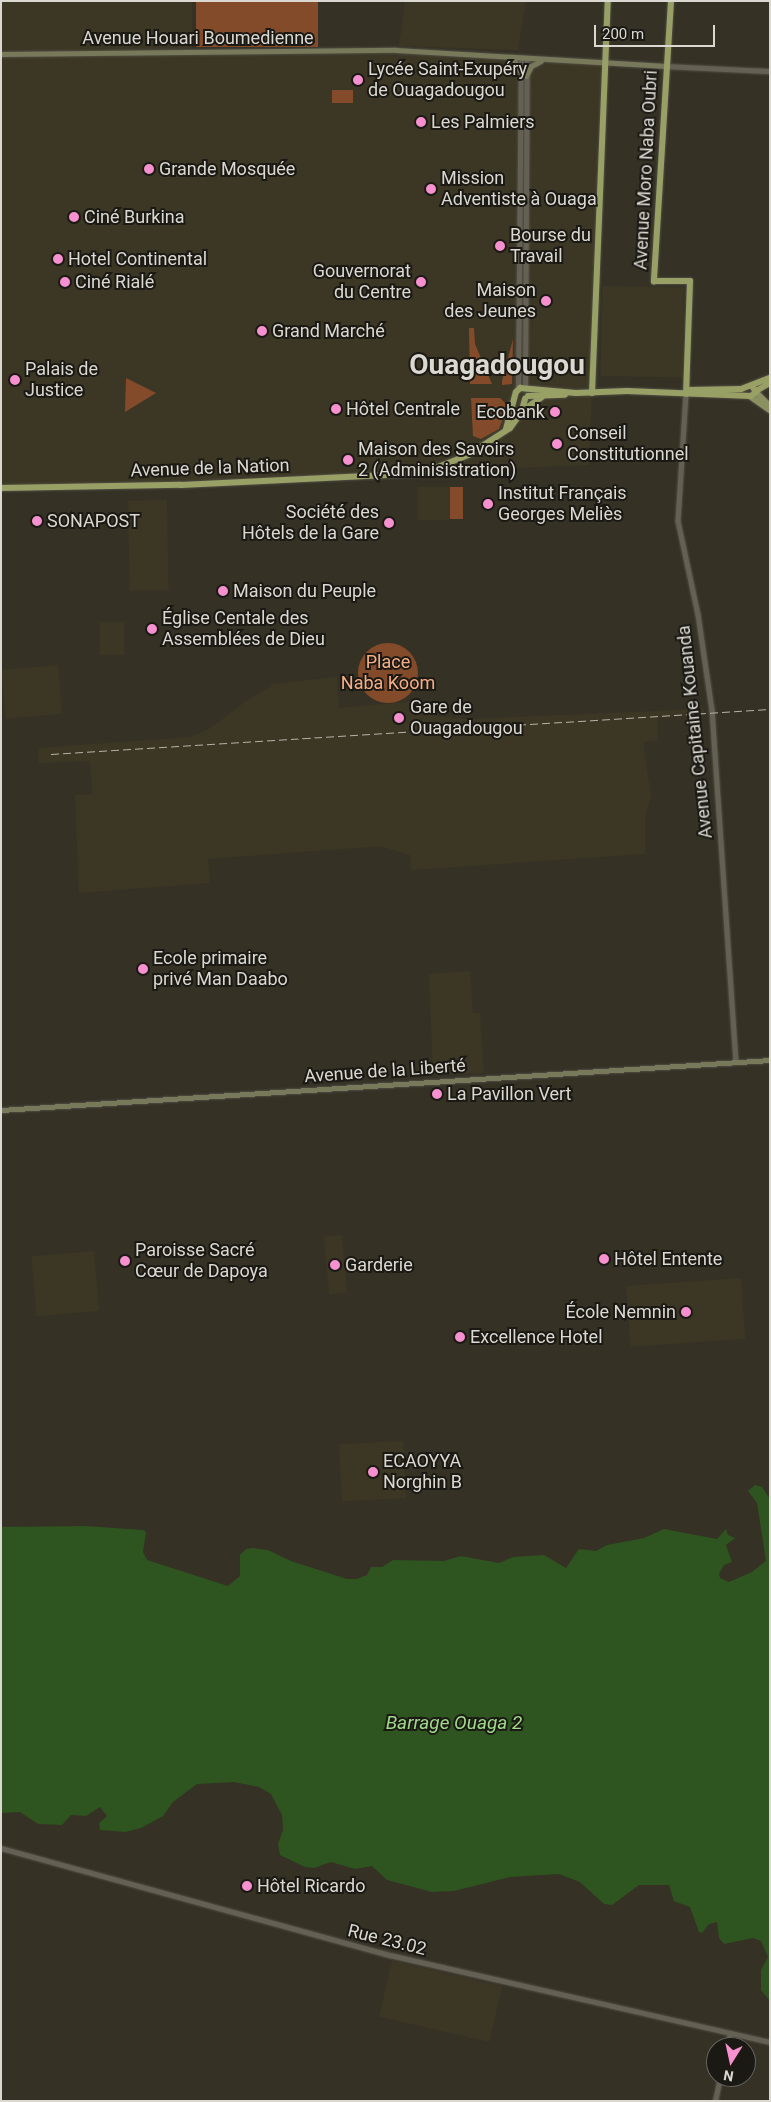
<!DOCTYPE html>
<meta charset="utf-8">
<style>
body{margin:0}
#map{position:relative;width:771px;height:2102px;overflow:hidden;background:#353125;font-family:Roboto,sans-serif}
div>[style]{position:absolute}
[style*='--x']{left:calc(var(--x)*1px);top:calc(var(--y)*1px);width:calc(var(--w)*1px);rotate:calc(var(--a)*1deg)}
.built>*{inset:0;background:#3c3724;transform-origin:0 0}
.green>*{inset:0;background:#844b2a;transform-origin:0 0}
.round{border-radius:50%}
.water>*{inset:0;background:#2e541f}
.roads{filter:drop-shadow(0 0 1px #514e45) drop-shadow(0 0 1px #514e45)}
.tertiary>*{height:4.5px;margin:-2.25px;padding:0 2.25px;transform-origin:2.25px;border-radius:2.25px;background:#646053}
.secondary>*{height:5px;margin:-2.5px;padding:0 2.5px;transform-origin:2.5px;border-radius:2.5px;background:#78785a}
.primary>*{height:5.5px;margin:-2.75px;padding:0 2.75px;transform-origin:2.75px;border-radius:2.75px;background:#8b9061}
.trunk>*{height:6px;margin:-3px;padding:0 3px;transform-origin:3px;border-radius:3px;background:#98a066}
.rail>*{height:1px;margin-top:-0.5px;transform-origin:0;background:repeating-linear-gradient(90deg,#b5b2aa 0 8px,transparent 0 12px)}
.dots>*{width:14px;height:14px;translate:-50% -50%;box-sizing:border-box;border:2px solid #1b1914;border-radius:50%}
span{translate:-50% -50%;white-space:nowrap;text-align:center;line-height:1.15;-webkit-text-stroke:4px #1b1914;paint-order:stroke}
.street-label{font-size:18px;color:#dbd8d1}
.poi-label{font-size:18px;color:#dbd8d1}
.left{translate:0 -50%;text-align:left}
.right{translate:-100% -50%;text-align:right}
.park-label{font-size:18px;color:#f5ae87}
.water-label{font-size:19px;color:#9fda8a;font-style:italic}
.town-label{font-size:28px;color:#dbd8d1;font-weight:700}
.frame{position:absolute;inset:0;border:2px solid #dbd8d1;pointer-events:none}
.north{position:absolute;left:706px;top:2037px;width:50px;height:50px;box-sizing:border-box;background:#1b1914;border:1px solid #686560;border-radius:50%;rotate:190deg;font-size:14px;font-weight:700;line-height:20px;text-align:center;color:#dbd8d1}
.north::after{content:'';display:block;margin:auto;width:18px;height:22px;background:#f690cf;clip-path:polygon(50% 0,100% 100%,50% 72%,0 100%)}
.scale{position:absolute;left:594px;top:25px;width:121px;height:22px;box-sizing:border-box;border:2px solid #dbd8d1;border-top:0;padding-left:6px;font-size:15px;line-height:18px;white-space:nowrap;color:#dbd8d1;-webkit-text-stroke:4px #1b1914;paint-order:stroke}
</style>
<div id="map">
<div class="built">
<div style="clip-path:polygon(1px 1px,192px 1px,192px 51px,396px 50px,606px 63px,589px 465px,1px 488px)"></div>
<div style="clip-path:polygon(405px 1px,526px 1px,518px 50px,399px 46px)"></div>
<div style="left:602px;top:286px;width:82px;height:90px;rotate:1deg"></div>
<div style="left:418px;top:487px;width:32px;height:33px"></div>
<div style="left:167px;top:500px;width:90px;height:39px;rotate:89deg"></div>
<div style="left:100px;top:622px;width:24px;height:33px"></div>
<div style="left:58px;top:665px;width:49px;height:57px;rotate:85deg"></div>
<div style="clip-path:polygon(337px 677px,339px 708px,417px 701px,417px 707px,428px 706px,428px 713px,436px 713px,436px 716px,466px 719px,704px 709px,704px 715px,657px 718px,658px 741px,643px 742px,651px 796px,645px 817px,645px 854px,411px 870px,410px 855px,383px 847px,368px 847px,208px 859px,210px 883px,79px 893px,75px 795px,92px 794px,90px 761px,39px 763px,38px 748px,191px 737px,209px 729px,252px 697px,272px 686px,271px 684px)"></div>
<div style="clip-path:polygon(470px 971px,473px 1013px,480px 1013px,484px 1073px,433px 1075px,429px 974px)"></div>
<div style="left:342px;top:1235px;width:58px;height:18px;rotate:85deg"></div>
<div style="left:94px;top:1251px;width:60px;height:63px;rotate:85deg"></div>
<div style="left:741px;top:1278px;width:61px;height:115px;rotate:86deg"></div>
<div style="left:403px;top:1441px;width:57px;height:64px;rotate:87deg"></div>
<div style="left:392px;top:1961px;width:113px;height:57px;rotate:13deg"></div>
</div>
<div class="green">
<div style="left:196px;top:1px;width:122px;height:46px"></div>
<div style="left:332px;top:90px;width:21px;height:13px"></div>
<div style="clip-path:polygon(469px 328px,474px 328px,475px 344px,492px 384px,470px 384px)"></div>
<div style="clip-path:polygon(513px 339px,512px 384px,502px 385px,502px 381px)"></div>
<div style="clip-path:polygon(126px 378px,156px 393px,125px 412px)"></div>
<div style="clip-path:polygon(471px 398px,500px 398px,508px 406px,499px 429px,481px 439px,473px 436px)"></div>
<div style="left:450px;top:487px;width:13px;height:32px"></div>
<div class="round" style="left:358px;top:643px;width:60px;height:60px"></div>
</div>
<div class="water">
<div style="clip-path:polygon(755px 1485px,762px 1487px,770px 1499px,770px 2001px,761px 1990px,761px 1970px,768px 1957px,761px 1941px,753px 1938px,724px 1944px,719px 1938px,717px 1922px,709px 1924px,702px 1933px,699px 1932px,690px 1907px,674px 1901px,669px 1885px,639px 1885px,612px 1905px,604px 1904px,580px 1882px,559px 1874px,510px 1877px,454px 1891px,432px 1892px,387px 1880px,372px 1866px,355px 1869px,331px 1862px,314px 1868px,305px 1867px,280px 1855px,278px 1844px,283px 1830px,282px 1815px,271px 1794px,259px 1787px,234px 1782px,197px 1784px,173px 1802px,163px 1816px,141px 1828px,125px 1832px,100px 1830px,99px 1823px,107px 1816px,100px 1807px,86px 1816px,71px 1815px,62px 1825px,38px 1824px,20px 1812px,1px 1813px,1px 1527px,85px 1526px,143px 1530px,146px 1532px,143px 1552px,147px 1560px,228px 1586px,240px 1576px,240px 1555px,246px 1549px,253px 1548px,268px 1550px,291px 1561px,347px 1579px,357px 1579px,367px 1575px,371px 1567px,382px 1567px,393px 1560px,444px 1561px,461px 1556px,499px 1563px,513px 1557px,544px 1555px,566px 1568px,579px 1549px,596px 1551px,607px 1545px,644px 1538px,664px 1529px,717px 1539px,726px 1529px,728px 1535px,735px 1538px,726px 1545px,732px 1562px,724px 1565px,719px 1574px,720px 1578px,729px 1582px,752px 1572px,766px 1561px,757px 1503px,748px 1491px)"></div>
</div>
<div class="roads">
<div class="tertiary">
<div style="--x:667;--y:66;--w:103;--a:2.8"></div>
<div style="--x:518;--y:389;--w:331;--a:-89.5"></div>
<div style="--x:525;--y:389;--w:330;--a:-89.7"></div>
<div style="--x:686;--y:394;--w:127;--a:93.6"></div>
<div style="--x:678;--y:521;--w:95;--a:77.9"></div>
<div style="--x:698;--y:614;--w:97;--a:81.7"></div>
<div style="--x:712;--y:710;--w:353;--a:86.1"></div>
<div style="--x:1;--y:1848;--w:403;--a:15.4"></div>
<div style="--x:390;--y:1955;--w:390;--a:12.9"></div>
<div style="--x:727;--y:2047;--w:14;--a:-78"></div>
<div style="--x:715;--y:2101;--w:25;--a:-78"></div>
</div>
<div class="secondary">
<div style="--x:1;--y:54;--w:395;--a:-0.6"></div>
<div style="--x:396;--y:50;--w:271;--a:3.4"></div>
<div style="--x:513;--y:58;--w:15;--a:62"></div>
<div style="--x:526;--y:76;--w:11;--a:-63"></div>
<div style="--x:531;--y:66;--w:11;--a:-27"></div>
<div style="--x:1;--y:1110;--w:771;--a:-3.72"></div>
</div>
<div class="primary">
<div style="--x:756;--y:392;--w:20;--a:45"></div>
<div style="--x:750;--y:396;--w:24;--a:35"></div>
</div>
<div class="trunk">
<div style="--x:671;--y:1;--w:281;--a:93.5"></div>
<div style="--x:654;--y:281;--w:36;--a:0"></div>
<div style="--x:690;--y:281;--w:113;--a:92"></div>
<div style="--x:688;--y:390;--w:53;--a:-1.1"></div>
<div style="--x:741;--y:389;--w:31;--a:-21"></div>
<div style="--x:756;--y:391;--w:16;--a:-30"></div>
<div style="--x:592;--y:393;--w:392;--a:-87.7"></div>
<div style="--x:528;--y:396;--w:37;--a:-2"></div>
<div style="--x:522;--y:411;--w:24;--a:-35"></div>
<div style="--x:506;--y:429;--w:38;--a:-75"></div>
<div style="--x:516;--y:392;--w:6;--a:-45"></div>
<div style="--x:520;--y:388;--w:56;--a:5.1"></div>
<div style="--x:576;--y:393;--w:51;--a:-2.2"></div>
<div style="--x:627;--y:391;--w:124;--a:2.3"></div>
<div style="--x:751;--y:396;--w:6;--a:-39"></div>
<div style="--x:756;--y:392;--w:7;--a:-124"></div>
<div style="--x:1;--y:488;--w:180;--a:-1"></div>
<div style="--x:181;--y:485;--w:242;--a:-2.8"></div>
<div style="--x:423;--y:473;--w:48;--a:-21.8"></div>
<div style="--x:468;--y:455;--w:50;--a:-32.7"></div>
<div style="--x:510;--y:428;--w:19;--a:-54"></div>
<div style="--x:521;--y:413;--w:15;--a:-74"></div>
</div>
</div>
<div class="rail">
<div style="--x:51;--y:754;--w:720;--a:-3.58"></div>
</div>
<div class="dots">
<div style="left:358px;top:80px;background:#f690cf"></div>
<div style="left:421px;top:122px;background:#f690cf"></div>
<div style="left:149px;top:169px;background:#f690cf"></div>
<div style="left:431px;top:189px;background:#f690cf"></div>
<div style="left:74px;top:217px;background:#f690cf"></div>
<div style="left:500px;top:246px;background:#f690cf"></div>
<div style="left:58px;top:259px;background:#f690cf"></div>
<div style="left:65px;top:282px;background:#f690cf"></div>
<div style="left:421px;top:282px;background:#f690cf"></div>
<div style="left:546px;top:301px;background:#f690cf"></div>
<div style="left:262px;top:331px;background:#f690cf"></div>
<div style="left:15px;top:380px;background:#f690cf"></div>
<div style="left:336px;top:409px;background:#f690cf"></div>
<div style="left:555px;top:412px;background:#f690cf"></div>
<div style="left:557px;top:444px;background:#f690cf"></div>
<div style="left:348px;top:460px;background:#f690cf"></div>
<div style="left:488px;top:504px;background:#f690cf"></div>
<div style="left:37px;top:521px;background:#f690cf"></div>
<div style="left:389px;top:523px;background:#f690cf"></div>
<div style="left:223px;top:591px;background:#f690cf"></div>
<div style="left:152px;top:629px;background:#f690cf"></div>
<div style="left:399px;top:718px;background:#f690cf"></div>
<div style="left:143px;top:969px;background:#f690cf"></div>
<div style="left:437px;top:1094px;background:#f690cf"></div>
<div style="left:604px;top:1259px;background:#f690cf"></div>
<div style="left:125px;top:1261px;background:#f690cf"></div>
<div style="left:335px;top:1265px;background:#f690cf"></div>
<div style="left:686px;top:1312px;background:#f690cf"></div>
<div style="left:460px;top:1337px;background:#f690cf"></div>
<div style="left:373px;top:1472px;background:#f690cf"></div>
<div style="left:247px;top:1886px;background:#f690cf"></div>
</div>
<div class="street-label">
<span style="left:198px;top:38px">Avenue Houari Boumedienne</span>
<span style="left:646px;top:170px;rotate:-87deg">Avenue Moro Naba Oubri</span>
<span style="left:210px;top:468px;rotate:-2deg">Avenue de la Nation</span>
<span style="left:695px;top:732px;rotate:-96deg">Avenue Capitaine Kouanda</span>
<span style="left:385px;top:1071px;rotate:-4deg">Avenue de la Liberté</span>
<span style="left:387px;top:1940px;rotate:14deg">Rue 23.02</span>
</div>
<div class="poi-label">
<span class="left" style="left:368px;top:80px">Lycée Saint-Exupéry<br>de Ouagadougou</span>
<span class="left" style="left:431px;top:122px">Les Palmiers</span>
<span class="left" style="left:159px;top:169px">Grande Mosquée</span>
<span class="left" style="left:441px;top:189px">Mission<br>Adventiste à Ouaga</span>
<span class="left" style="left:84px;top:217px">Ciné Burkina</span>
<span class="left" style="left:510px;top:246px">Bourse du<br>Travail</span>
<span class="left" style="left:68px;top:259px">Hotel Continental</span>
<span class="right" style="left:411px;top:282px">Gouvernorat<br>du Centre</span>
<span class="left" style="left:75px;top:282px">Ciné Rialé</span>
<span class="right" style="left:536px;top:301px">Maison<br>des Jeunes</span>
<span class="left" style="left:272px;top:331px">Grand Marché</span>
<span class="left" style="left:25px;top:380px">Palais de<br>Justice</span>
<span class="left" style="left:346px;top:409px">Hôtel Centrale</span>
<span class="right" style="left:545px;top:412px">Ecobank</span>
<span class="left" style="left:567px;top:444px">Conseil<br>Constitutionnel</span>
<span class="left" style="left:358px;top:460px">Maison des Savoirs<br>2 (Adminisistration)</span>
<span class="left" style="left:498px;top:504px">Institut Français<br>Georges Meliès</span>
<span class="right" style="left:379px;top:523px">Société des<br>Hôtels de la Gare</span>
<span class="left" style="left:47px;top:521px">SONAPOST</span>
<span class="left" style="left:233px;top:591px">Maison du Peuple</span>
<span class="left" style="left:162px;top:629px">Église Centale des<br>Assemblées de Dieu</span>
<span class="left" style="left:410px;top:718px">Gare de<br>Ouagadougou</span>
<span class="left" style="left:153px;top:969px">Ecole primaire<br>privé Man Daabo</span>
<span class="left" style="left:447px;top:1094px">La Pavillon Vert</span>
<span class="left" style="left:135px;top:1261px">Paroisse Sacré<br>Cœur de Dapoya</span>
<span class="left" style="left:614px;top:1259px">Hôtel Entente</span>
<span class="left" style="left:345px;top:1265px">Garderie</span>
<span class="right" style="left:676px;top:1312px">École Nemnin</span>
<span class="left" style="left:470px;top:1337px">Excellence Hotel</span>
<span class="left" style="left:383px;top:1472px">ECAOYYA<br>Norghin B</span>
<span class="left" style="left:257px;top:1886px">Hôtel Ricardo</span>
</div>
<div class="park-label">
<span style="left:388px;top:673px">Place<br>Naba Koom</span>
</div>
<div class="water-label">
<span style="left:454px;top:1723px">Barrage Ouaga 2</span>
</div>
<div class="town-label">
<span style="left:497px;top:365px">Ouagadougou</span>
</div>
<div class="frame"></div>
<div class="north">N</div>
<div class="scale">200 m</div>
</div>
